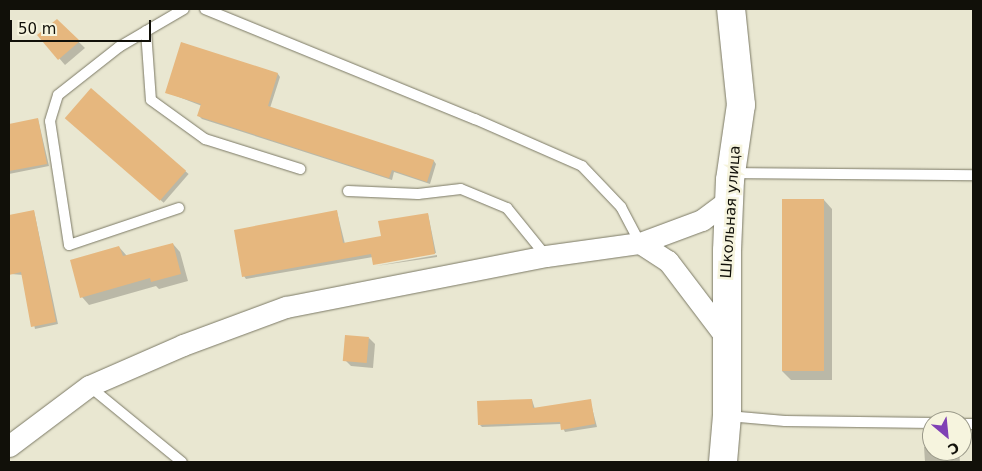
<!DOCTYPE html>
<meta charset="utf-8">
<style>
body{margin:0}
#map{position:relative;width:982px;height:471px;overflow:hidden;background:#e9e7d1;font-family:"DejaVu Sans",sans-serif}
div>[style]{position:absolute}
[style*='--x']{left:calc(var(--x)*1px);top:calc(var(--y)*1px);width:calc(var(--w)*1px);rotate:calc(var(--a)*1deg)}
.shadow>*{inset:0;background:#0003;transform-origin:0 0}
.building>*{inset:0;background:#e6b77e;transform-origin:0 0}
.roads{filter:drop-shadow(0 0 1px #7b7965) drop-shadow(0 0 1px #7b7965)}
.lane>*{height:10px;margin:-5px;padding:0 5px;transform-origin:5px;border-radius:5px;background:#fff}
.street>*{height:21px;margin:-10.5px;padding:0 10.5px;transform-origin:10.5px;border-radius:10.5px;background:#fff}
.secondary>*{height:28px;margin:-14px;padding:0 14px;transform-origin:14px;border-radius:14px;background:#fff}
span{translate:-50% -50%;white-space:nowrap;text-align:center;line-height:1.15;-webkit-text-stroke:5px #f6f4de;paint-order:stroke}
.street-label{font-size:15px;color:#111009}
.frame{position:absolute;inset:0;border:10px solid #111009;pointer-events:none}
.north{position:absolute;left:922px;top:411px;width:50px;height:50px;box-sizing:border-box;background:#f6f4de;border:1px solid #9a9989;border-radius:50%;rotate:152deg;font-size:14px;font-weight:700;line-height:20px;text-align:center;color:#111009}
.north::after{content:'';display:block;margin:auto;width:18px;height:22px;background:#7f40b5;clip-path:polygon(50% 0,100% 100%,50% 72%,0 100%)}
.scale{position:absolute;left:10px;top:20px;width:141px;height:22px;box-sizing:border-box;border:2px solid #111009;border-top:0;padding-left:6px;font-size:15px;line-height:18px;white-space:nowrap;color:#111009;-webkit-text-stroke:4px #f6f4de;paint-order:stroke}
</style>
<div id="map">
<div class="shadow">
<div style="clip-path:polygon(57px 21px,85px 48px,65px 65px,39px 35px)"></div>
<div style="clip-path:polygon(182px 43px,278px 74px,280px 77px,270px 108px,434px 161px,436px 164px,430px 184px,394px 172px,392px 180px,202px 119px,199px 116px,202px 106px,166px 92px)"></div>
<div style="left:92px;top:90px;width:128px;height:38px;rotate:41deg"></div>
<div style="clip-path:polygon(38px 119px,49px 166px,9px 174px,9px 125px)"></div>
<div style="clip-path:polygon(824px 200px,832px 209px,832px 380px,791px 380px,782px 371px)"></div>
<div style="clip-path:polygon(34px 211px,58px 324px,35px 329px,23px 275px,11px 274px,9px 261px,9px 216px)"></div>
<div style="clip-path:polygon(337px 212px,345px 244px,382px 237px,428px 214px,436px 253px,374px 263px,373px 257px,246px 279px,244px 276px)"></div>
<div style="clip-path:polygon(173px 244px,180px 252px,188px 281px,159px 289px,156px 286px,89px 305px,82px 297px,119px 247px,127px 256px)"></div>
<div style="clip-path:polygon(437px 255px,437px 257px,376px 266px)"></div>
<div style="clip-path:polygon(369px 338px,375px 344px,373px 368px,351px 366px,345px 360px)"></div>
<div style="clip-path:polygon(532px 400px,535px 409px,590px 400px,597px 427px,565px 432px,561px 424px,482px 427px,480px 425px)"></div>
<div style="clip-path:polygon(932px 446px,932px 451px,959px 451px,960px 462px,925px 462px,924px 447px)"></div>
</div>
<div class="building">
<div style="clip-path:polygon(57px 19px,80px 41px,58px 60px,37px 35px)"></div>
<div style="clip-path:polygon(181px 42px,278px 73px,268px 106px,434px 160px,427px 182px,392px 170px,389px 178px,197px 116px,201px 104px,165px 93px)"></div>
<div style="left:91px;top:88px;width:126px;height:40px;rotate:41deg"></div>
<div style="clip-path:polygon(38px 118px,47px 164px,9px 171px,9px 124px)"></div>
<div style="left:782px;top:199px;width:42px;height:172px"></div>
<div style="clip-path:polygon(34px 210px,56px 322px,31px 327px,21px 272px,9px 275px,9px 215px)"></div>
<div style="clip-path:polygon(337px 210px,343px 243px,381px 236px,378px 221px,428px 213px,435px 254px,373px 265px,371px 254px,242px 277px,234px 230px)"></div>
<div style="clip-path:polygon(173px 243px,181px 274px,151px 282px,150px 278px,80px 298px,70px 260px,119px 246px,123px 256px)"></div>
<div style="left:345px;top:335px;width:24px;height:26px;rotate:5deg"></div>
<div style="clip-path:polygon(532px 399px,533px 408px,591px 399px,595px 424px,561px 430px,560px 422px,478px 425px,477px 401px)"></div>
</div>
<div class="roads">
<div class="lane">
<div style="--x:205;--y:9;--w:292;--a:22.2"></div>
<div style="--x:475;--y:119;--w:117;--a:23.7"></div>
<div style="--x:582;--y:166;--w:57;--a:46.4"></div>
<div style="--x:621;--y:207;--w:41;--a:62.2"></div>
<div style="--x:146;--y:31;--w:69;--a:85.9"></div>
<div style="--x:151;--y:100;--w:67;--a:35.8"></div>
<div style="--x:205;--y:139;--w:100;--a:17.5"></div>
<div style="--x:732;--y:173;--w:241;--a:0.5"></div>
<div style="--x:348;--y:191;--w:70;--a:2.5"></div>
<div style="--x:418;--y:194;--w:43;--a:-6.6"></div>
<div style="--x:461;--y:189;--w:50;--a:22.4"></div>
<div style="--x:507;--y:208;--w:62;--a:50.9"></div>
<div style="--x:179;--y:208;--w:116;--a:161.4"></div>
<div style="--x:69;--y:245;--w:125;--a:-98.7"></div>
<div style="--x:50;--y:121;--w:27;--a:-73"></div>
<div style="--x:58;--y:95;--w:78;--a:-38.2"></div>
<div style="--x:119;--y:47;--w:75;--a:-30.3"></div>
<div style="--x:89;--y:386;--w:120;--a:39.3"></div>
<div style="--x:728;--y:416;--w:57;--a:5"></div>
<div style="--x:785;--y:421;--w:147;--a:0.8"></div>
<div style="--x:962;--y:424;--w:11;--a:0"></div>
</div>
<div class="street">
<div style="--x:640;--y:243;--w:66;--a:-20.4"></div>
<div style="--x:702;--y:220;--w:34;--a:-37"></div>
<div style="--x:9;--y:446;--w:100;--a:-36.9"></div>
<div style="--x:89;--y:386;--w:103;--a:-23.6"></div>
<div style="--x:183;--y:345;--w:110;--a:-20.3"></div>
<div style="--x:286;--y:307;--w:265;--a:-11.1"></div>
<div style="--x:546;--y:256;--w:95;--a:-7.9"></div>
<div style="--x:640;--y:243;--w:33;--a:33"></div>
<div style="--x:668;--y:261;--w:94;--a:52.8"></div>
</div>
<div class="secondary">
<div style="--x:723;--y:462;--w:47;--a:-85.1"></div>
<div style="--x:727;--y:415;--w:164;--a:-90"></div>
<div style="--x:727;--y:251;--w:71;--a:-87.6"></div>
<div style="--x:730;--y:180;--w:76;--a:-81.7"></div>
<div style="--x:741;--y:105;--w:97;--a:-95.9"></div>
</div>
</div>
<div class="street-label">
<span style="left:731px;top:212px;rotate:-86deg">Школьная улица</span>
</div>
<div class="frame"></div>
<div class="north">С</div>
<div class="scale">50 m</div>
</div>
